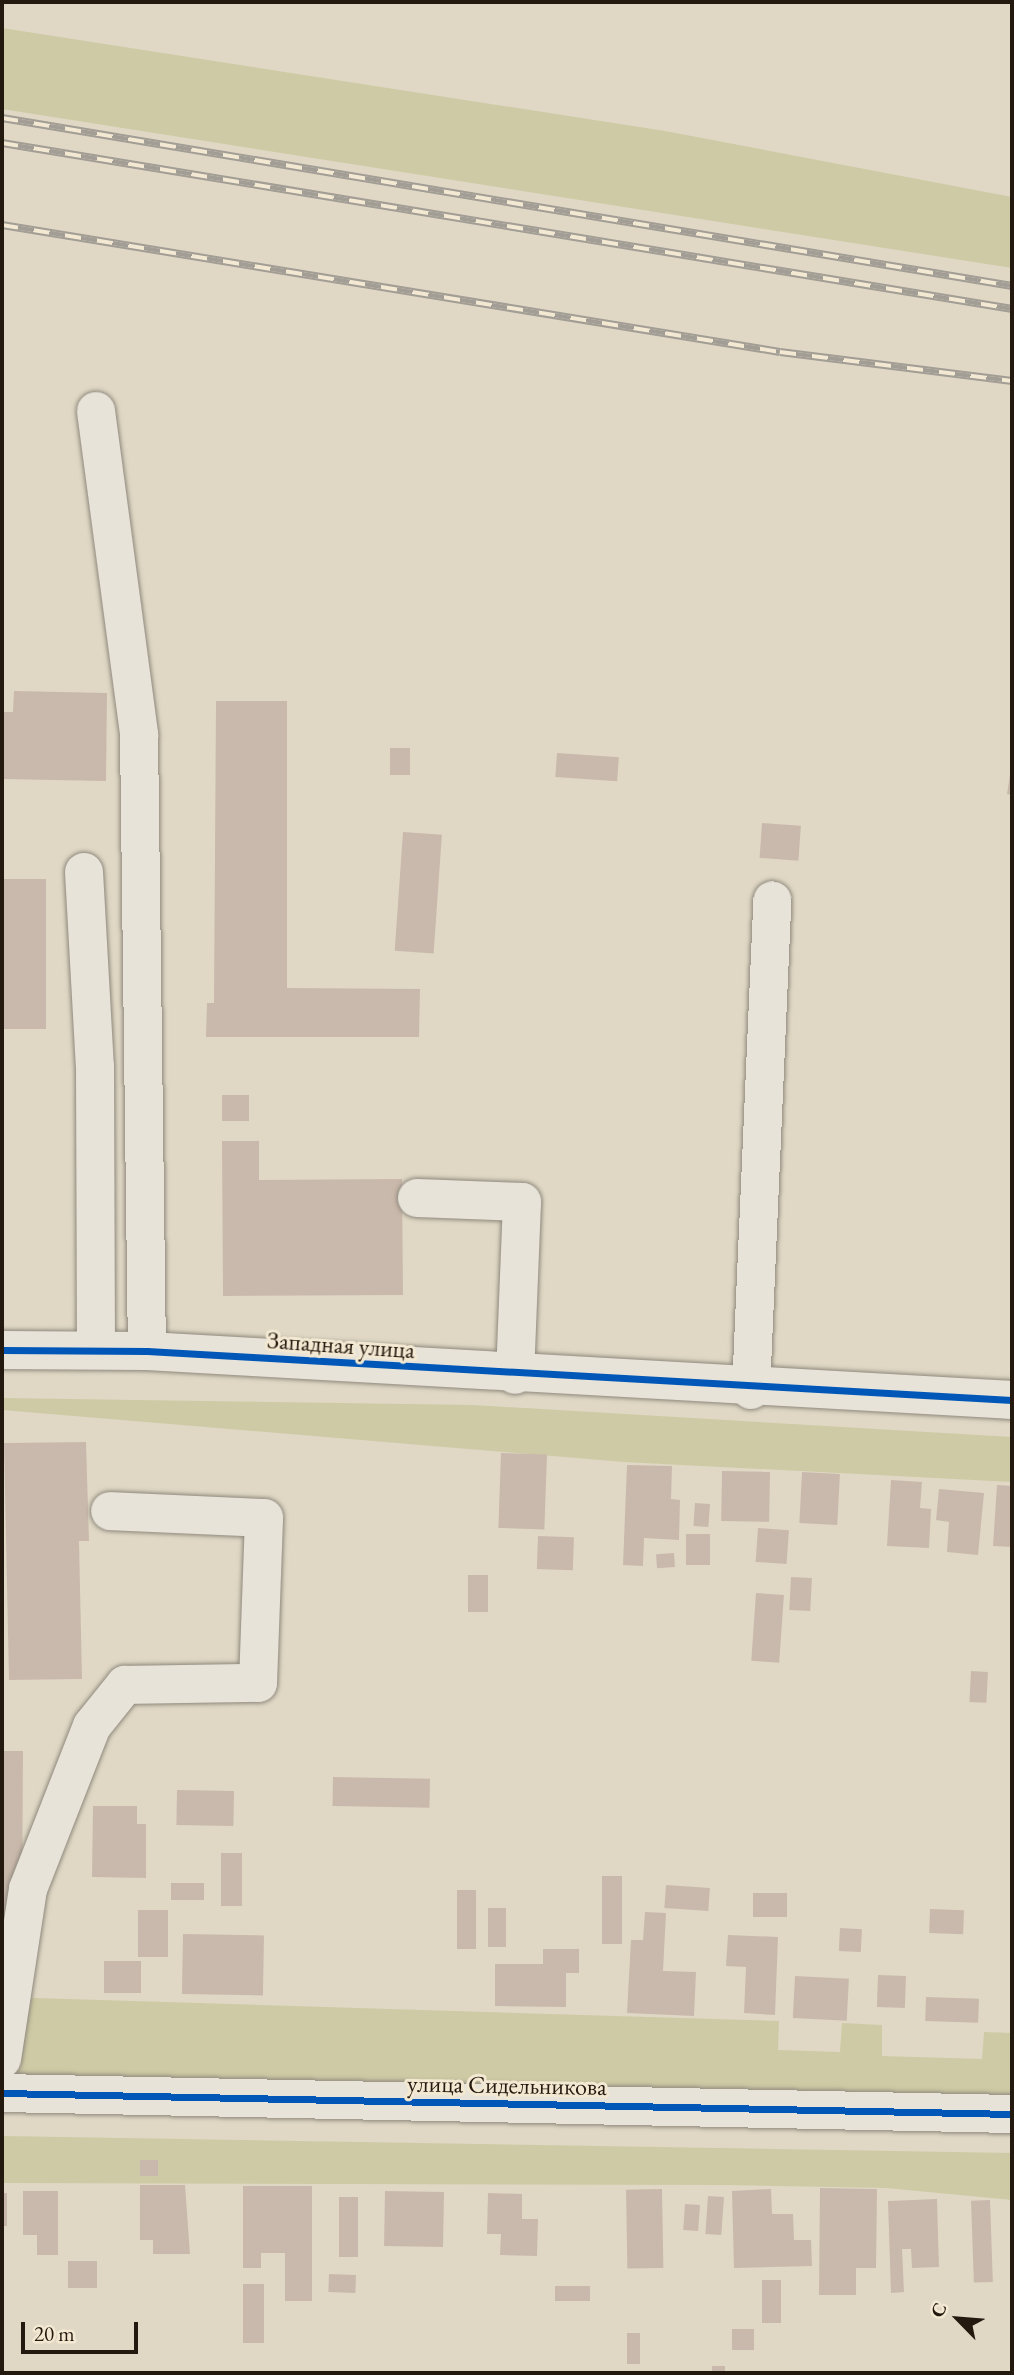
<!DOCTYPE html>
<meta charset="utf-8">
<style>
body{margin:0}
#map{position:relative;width:1014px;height:2375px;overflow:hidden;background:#e0d8c5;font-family:"EB Garamond",serif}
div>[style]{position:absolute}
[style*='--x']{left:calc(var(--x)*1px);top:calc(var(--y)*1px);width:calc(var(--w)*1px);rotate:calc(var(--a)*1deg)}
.green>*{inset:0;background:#cecaa5}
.building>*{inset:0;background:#c9b9ac;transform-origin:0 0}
.roads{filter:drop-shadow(0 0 2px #8f897d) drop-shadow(0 0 2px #8f897d)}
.minor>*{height:38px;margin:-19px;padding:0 19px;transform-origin:19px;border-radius:19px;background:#e7e3d9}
.rail>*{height:8px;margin-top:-4px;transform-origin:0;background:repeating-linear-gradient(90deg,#f3e9d2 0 16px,#a29d95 0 32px);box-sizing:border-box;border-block:2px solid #a29d95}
.cycleway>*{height:7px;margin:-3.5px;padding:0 3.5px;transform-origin:3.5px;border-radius:3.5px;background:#0057b8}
span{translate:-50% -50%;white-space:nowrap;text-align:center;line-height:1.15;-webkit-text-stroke:6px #f3e9d2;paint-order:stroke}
.street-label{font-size:24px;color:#24190e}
.frame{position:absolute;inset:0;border:4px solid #24190e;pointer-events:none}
.north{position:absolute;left:923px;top:2284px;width:70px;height:70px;-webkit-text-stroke:5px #f3e9d2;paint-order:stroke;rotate:295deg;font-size:19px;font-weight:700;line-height:28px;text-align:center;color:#24190e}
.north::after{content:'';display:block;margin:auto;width:24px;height:32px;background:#24190e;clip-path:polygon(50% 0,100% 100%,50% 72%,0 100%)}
.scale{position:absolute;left:21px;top:2322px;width:117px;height:32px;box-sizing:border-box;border:4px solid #24190e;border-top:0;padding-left:9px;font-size:21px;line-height:24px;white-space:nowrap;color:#24190e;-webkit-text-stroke:5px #f3e9d2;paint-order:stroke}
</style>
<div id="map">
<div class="green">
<div style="clip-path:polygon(2px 28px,665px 131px,1012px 197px,1012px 268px,2px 109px)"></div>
<div style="clip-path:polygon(2px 1398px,474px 1405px,1012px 1437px,1012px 1482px,624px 1462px,2px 1410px)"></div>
<div style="clip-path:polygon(2px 1997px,779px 2021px,778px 2050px,840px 2052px,842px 2023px,882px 2025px,882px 2056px,982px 2059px,984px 2032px,1012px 2033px,1012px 2095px,2px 2077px)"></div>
<div style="clip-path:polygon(2px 2136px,1012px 2153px,1012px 2200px,886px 2188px,726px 2185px,2px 2183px)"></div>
</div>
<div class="building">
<div style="clip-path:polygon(14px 691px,107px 693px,106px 781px,2px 779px,2px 712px,13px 712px)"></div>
<div style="clip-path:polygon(216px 701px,287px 701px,287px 988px,420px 989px,419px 1037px,206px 1037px,207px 1003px,214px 1003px)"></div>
<div style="left:390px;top:748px;width:20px;height:27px"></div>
<div style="left:557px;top:753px;width:62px;height:24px;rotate:4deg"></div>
<div style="clip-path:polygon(1011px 768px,1012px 768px,1012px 795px,1007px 794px)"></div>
<div style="left:762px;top:823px;width:39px;height:35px;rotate:4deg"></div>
<div style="left:403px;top:832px;width:39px;height:119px;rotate:4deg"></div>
<div style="left:2px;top:879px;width:44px;height:150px"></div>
<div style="left:222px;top:1095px;width:27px;height:26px"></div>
<div style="clip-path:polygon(222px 1141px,259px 1141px,259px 1180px,402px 1179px,403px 1295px,223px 1296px)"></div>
<div style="clip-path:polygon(86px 1442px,89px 1541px,79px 1541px,82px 1679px,9px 1680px,4px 1443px)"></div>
<div style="left:501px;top:1453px;width:46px;height:75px;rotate:2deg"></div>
<div style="clip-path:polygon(627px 1465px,672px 1466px,671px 1499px,680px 1500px,679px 1540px,644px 1538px,643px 1566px,623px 1565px)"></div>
<div style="left:722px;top:1471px;width:48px;height:50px;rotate:1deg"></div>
<div style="left:802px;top:1472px;width:38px;height:51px;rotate:3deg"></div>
<div style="clip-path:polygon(891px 1480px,922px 1482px,920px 1508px,931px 1509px,929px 1548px,887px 1546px)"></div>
<div style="clip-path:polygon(997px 1485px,1012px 1486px,1012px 1547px,993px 1546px)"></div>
<div style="clip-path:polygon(939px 1489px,984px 1493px,978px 1555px,947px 1552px,949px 1522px,936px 1520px)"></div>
<div style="left:695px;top:1503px;width:15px;height:23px;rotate:4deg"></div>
<div style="left:758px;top:1528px;width:31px;height:34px;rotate:4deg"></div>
<div style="left:686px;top:1534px;width:24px;height:31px"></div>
<div style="left:538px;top:1536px;width:36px;height:33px;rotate:2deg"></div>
<div style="left:674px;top:1553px;width:14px;height:18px;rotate:86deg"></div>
<div style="left:468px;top:1575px;width:20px;height:37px"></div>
<div style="left:791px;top:1577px;width:21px;height:33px;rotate:3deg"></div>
<div style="left:756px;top:1593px;width:28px;height:68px;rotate:4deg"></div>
<div style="left:971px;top:1671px;width:17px;height:31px;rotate:3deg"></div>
<div style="clip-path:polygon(2px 1751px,23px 1751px,22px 1914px,2px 1971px)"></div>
<div style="left:333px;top:1777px;width:97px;height:29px;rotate:1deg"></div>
<div style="left:177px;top:1790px;width:57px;height:35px;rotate:1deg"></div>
<div style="clip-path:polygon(93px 1806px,137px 1806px,137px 1824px,146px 1824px,146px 1878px,92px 1877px)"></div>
<div style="left:221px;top:1853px;width:21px;height:53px"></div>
<div style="left:602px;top:1876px;width:20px;height:68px"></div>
<div style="left:171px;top:1883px;width:33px;height:17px"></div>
<div style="left:666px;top:1885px;width:44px;height:23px;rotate:4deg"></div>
<div style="left:457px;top:1890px;width:19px;height:59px"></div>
<div style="left:753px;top:1893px;width:34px;height:24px"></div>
<div style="left:488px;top:1908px;width:18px;height:39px"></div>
<div style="left:930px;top:1909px;width:34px;height:24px;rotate:2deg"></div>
<div style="left:138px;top:1910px;width:30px;height:47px"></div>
<div style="clip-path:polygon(645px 1912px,666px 1913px,663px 1971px,696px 1972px,694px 2016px,627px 2013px,631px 1940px,643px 1940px)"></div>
<div style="left:840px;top:1928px;width:22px;height:23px;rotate:3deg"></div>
<div style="left:183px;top:1934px;width:81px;height:60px;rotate:1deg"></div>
<div style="clip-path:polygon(728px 1935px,778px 1937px,775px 2015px,744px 2013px,746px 1967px,726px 1966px)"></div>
<div style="clip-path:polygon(543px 1949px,579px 1949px,579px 1973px,566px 1973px,566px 2007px,495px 2006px,495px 1964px,543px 1964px)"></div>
<div style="left:104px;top:1961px;width:37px;height:32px"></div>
<div style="left:878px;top:1975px;width:28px;height:32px;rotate:2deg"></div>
<div style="left:795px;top:1976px;width:54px;height:42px;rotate:3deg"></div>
<div style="left:926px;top:1997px;width:53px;height:24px;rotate:2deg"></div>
<div style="left:140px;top:2160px;width:18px;height:16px"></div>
<div style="clip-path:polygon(140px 2185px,185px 2185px,190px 2254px,153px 2254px,153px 2240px,140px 2240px)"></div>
<div style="clip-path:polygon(243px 2186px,312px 2186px,312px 2301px,285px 2301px,285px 2253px,261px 2253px,261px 2268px,243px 2268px)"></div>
<div style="clip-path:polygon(820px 2188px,877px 2189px,876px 2268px,856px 2268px,856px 2295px,819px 2295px)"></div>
<div style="left:662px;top:2189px;width:79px;height:36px;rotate:89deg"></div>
<div style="clip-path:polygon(771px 2189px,772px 2214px,793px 2214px,794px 2240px,811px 2240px,812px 2266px,734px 2268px,732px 2191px)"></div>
<div style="clip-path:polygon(23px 2191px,58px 2191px,58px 2255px,37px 2255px,37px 2235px,23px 2235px)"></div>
<div style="left:385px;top:2191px;width:59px;height:55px;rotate:1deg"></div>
<div style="left:2px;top:2193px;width:5px;height:33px"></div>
<div style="clip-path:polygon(488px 2193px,522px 2194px,522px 2219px,538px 2219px,537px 2256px,500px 2255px,501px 2234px,487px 2234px)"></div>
<div style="left:708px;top:2196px;width:16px;height:38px;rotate:4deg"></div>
<div style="left:358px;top:2197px;width:60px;height:19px;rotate:90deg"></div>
<div style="clip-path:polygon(937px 2199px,939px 2267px,912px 2268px,911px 2249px,902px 2249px,904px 2292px,891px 2293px,888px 2201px)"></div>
<div style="left:990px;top:2200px;width:82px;height:19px;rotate:88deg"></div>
<div style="left:685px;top:2204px;width:15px;height:26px;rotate:4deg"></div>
<div style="left:2px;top:2258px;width:2px;height:37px"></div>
<div style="left:68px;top:2261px;width:29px;height:27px"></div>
<div style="left:329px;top:2274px;width:27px;height:18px;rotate:2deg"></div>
<div style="left:762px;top:2280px;width:19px;height:43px"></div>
<div style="left:243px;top:2284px;width:21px;height:59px"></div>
<div style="left:555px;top:2286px;width:35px;height:15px"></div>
<div style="left:732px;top:2329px;width:22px;height:21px"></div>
<div style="left:627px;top:2333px;width:13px;height:31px"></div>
<div style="left:712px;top:2366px;width:13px;height:7px"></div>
</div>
<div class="roads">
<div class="minor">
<div style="--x:96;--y:411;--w:327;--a:82.4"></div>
<div style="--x:139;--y:735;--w:616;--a:89.26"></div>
<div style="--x:84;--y:872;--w:194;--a:86.8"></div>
<div style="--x:95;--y:1066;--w:284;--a:89.8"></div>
<div style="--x:417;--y:1198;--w:105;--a:2.2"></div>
<div style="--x:522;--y:1202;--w:173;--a:92.3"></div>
<div style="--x:2;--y:1350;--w:145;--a:0.4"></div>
<div style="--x:147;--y:1351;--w:866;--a:3.24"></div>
<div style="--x:751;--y:1390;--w:490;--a:-87.5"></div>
<div style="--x:2;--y:2059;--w:172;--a:-81.3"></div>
<div style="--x:28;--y:1889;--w:175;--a:-68.6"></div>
<div style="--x:92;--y:1726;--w:53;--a:-51.2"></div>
<div style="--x:125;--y:1685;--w:133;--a:-0.9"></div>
<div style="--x:258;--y:1683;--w:165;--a:-87.9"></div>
<div style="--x:264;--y:1518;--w:154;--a:-177.4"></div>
<div style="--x:2;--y:2093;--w:1010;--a:1.19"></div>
</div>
</div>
<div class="rail">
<div style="--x:2;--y:118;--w:1024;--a:9.44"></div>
<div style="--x:2;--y:143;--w:1024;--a:9.33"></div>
<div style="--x:2;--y:225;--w:788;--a:9.27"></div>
<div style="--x:780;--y:352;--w:234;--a:7.1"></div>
</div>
<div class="cycleway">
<div style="--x:2;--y:1350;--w:145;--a:0.4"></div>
<div style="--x:147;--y:1351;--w:866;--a:3.24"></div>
<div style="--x:2;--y:2093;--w:1010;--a:1.19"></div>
</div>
<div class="street-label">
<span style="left:341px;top:1345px;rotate:4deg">Западная улица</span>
<span style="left:507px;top:2085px;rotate:1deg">улица Сидельникова</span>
</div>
<div class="frame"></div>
<div class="north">С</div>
<div class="scale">20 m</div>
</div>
